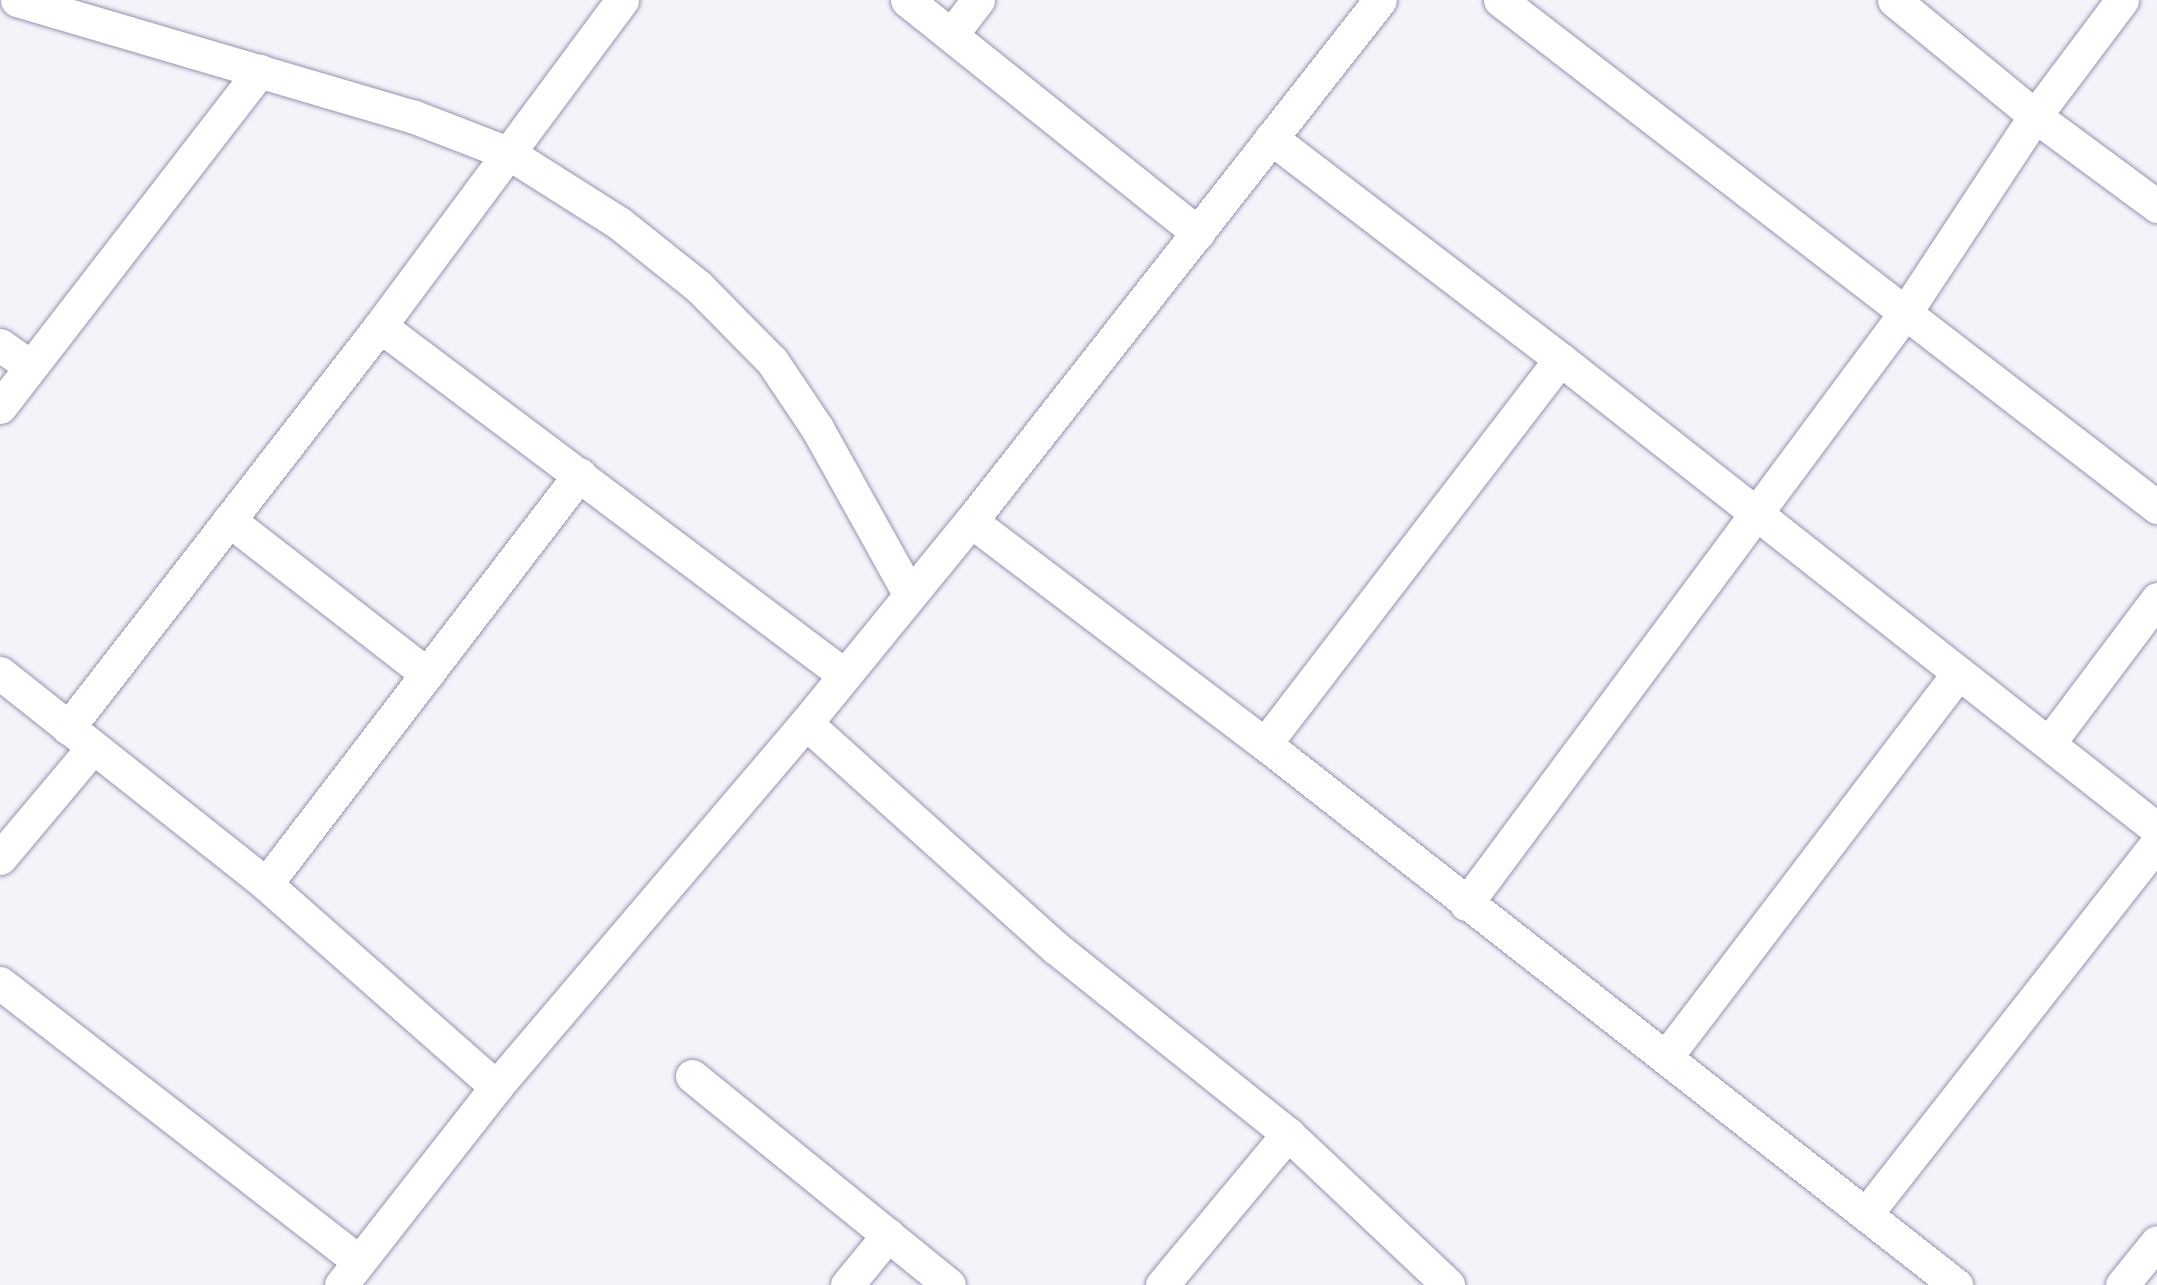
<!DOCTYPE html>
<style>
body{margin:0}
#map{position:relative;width:2157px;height:1285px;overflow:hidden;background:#f5f3fa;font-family:"Titillium Web",sans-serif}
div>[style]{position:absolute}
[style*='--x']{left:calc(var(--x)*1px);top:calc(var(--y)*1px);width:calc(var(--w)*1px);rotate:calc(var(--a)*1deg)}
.roads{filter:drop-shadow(0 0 2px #9b90b0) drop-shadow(0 0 2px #9b90b0)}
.street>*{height:33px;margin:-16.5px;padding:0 16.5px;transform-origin:16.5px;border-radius:16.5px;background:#fff}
span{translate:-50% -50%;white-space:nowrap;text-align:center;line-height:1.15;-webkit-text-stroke:4.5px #fff;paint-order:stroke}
</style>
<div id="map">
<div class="roads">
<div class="street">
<div style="--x:17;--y:0;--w:412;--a:16.4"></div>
<div style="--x:412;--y:116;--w:105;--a:21.2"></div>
<div style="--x:510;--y:154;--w:129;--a:32.3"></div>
<div style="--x:619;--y:223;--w:101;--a:38.6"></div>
<div style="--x:698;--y:286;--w:105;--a:45.4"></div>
<div style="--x:772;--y:361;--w:81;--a:56.1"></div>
<div style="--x:817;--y:428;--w:189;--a:60.9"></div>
<div style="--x:907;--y:0;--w:373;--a:38.7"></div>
<div style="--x:1500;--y:0;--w:830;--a:37.66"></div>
<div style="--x:1894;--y:0;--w:183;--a:39.4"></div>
<div style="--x:2035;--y:116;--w:152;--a:36.4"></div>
<div style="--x:952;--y:34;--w:43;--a:-52.6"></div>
<div style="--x:1271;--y:138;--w:364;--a:37.4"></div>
<div style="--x:1560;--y:359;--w:760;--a:38.21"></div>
<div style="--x:380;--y:326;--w:579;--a:36.93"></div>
<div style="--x:0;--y:345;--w:37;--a:35"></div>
<div style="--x:0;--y:407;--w:425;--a:-52.3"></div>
<div style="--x:229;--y:520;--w:251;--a:37.9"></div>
<div style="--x:971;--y:521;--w:369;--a:37.2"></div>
<div style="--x:1265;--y:744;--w:878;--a:38.06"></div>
<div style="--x:0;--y:673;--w:340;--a:38.4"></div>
<div style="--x:266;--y:884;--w:307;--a:41.4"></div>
<div style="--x:806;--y:723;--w:336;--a:42"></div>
<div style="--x:1056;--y:948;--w:297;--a:38.7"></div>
<div style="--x:1288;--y:1134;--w:220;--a:43.3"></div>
<div style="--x:68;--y:728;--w:509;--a:-52.18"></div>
<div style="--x:380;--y:326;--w:406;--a:-53.4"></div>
<div style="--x:2049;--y:743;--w:180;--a:-53.1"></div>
<div style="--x:1265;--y:744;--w:485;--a:-52.5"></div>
<div style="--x:0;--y:858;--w:145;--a:-50"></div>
<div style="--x:266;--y:884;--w:516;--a:-52.55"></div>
<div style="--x:1466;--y:904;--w:736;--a:-53.39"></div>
<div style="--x:1905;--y:313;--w:236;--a:-56.6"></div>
<div style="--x:2035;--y:116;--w:145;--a:-53.1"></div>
<div style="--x:0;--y:983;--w:454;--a:37.8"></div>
<div style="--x:1666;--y:1057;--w:483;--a:-52.7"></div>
<div style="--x:692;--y:1076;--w:331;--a:39.1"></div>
<div style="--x:1866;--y:1214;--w:472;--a:-51.9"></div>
<div style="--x:341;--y:1285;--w:251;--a:-51.9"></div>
<div style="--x:496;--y:1087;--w:478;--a:-49.6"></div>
<div style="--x:806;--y:723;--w:261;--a:-50.8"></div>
<div style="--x:971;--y:521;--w:662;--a:-51.87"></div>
<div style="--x:847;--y:1285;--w:65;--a:-50.6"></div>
<div style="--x:1162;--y:1285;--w:197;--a:-50.2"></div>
<div style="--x:2122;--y:1285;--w:55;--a:-50.9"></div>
</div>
</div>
</div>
